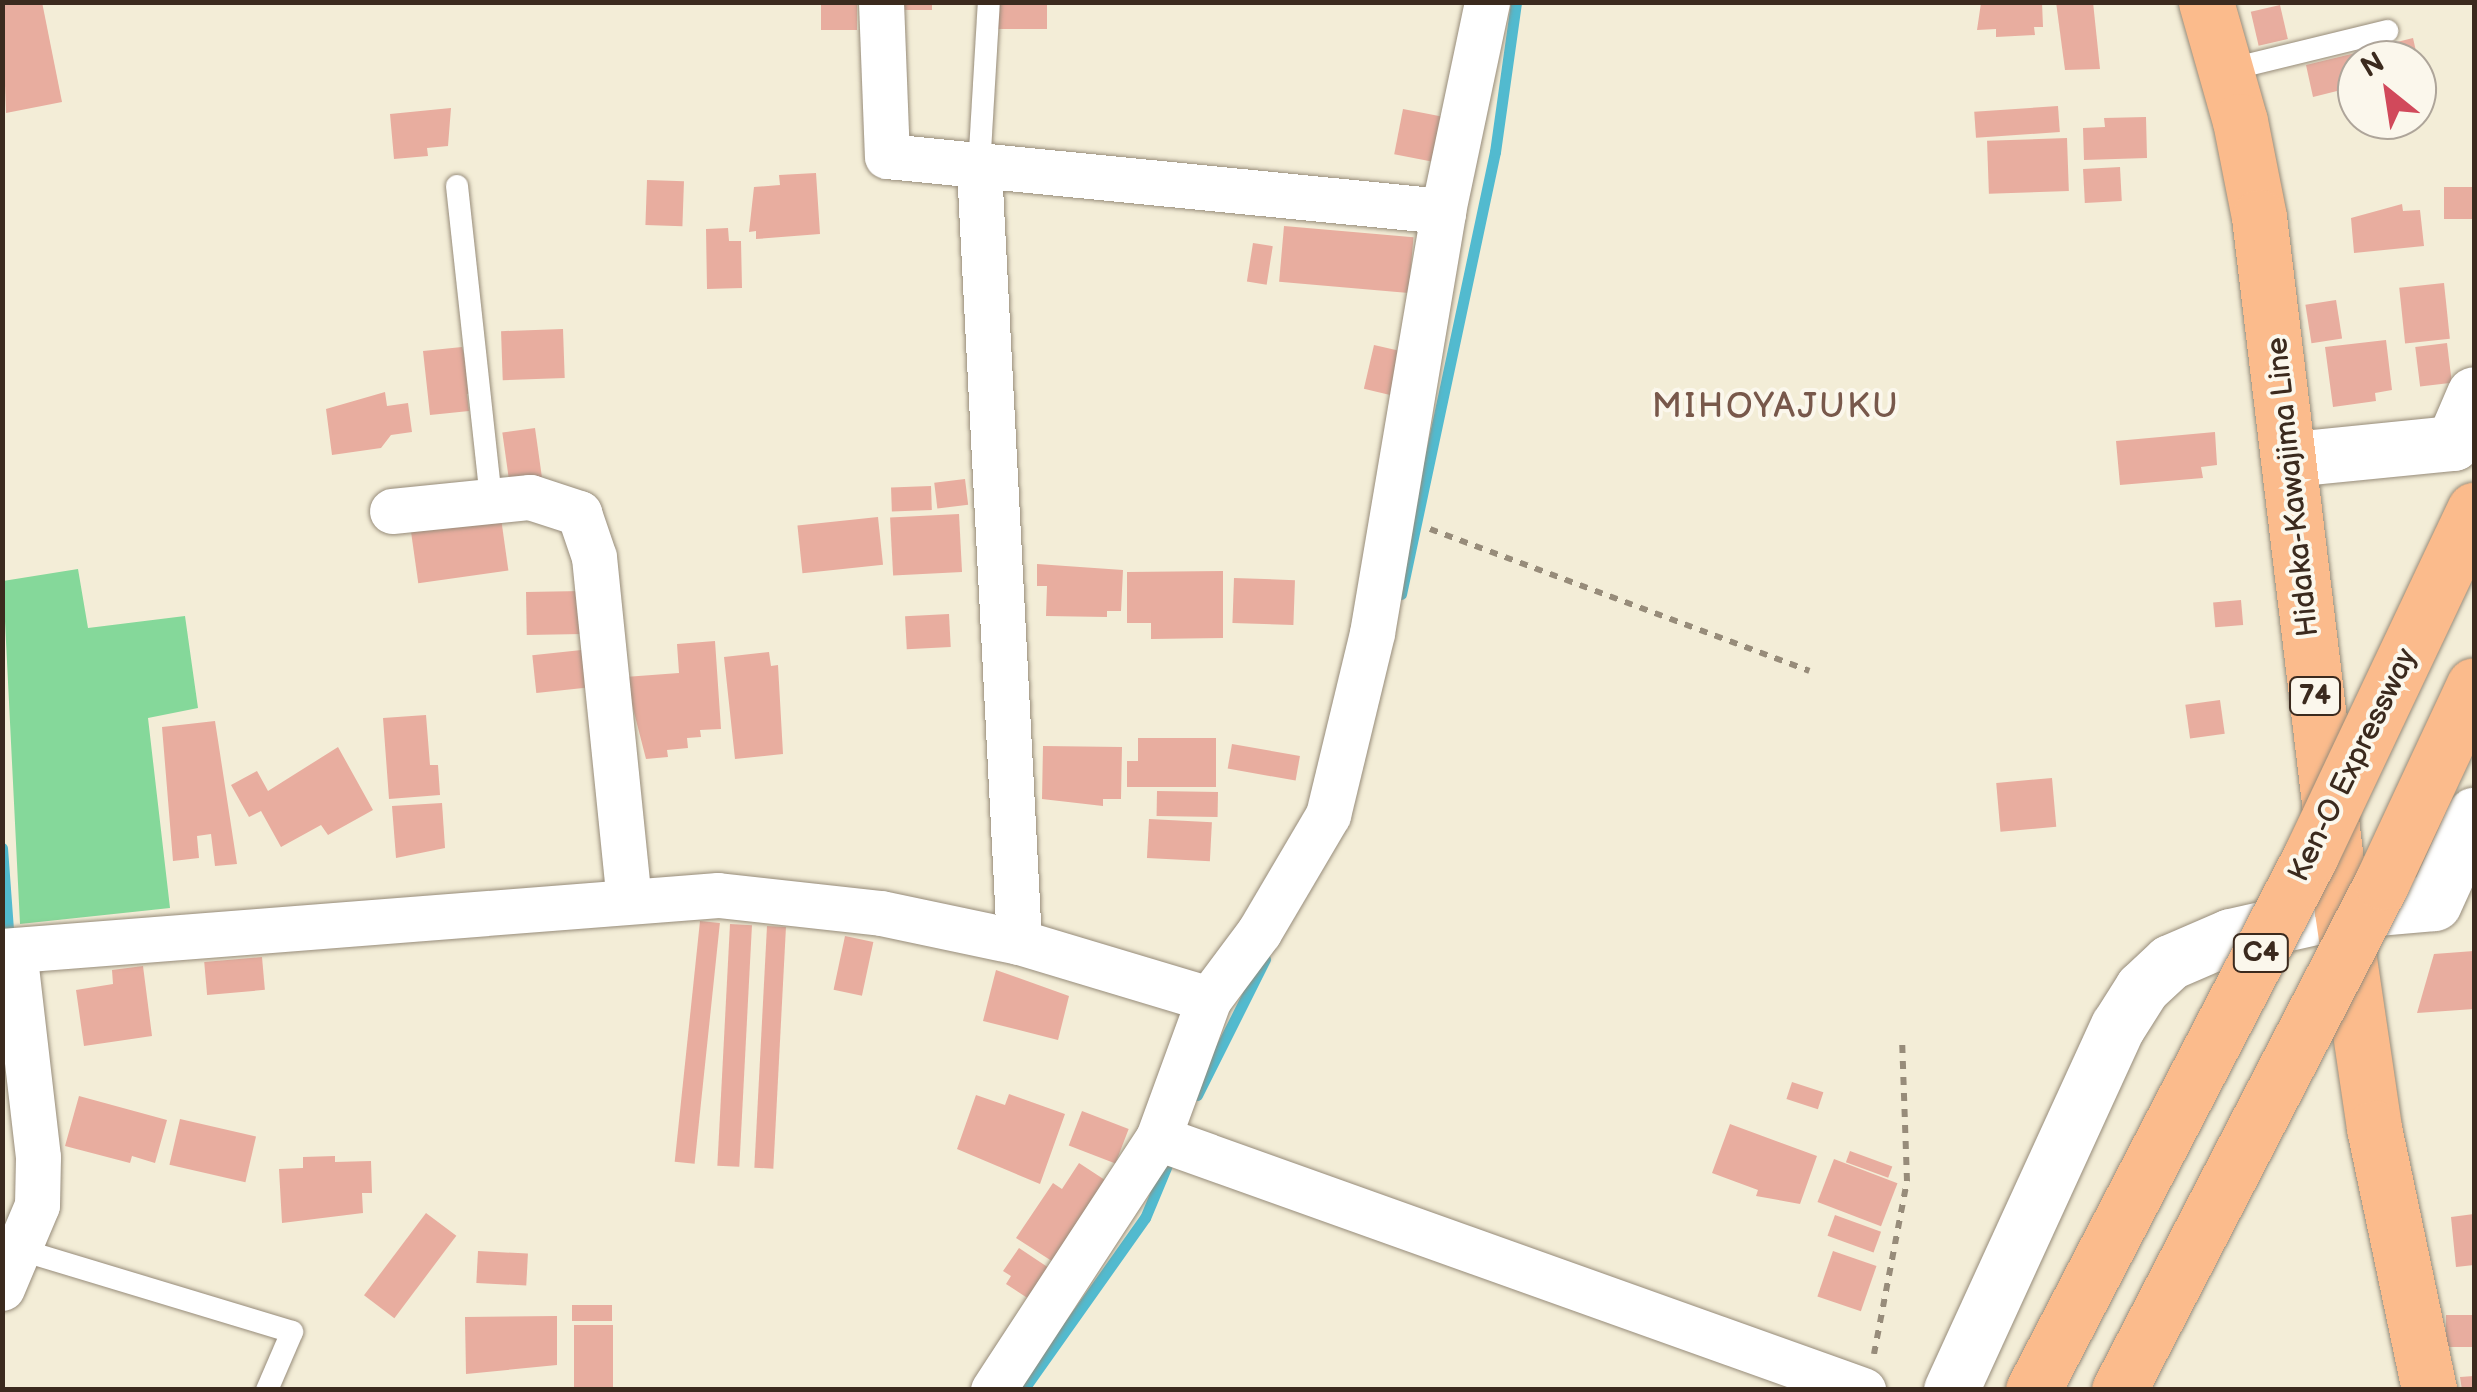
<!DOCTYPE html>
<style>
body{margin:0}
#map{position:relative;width:2477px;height:1392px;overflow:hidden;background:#f3edd7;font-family:"Balsamiq Sans",sans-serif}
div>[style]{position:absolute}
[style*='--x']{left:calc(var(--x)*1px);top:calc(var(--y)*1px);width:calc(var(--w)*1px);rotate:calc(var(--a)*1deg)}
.green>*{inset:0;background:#85d89a}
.stream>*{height:11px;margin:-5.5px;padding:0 5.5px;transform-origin:5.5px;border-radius:5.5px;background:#52bacf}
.building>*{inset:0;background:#e8ad9f;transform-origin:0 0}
.path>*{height:6px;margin-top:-3px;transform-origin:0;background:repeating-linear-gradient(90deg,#978c7a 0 8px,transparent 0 16px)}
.roads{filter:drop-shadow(0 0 2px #978c7a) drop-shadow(0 0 2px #978c7a)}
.service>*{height:22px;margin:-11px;padding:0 11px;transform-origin:11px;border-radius:11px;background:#fff}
.minor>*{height:45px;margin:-22.5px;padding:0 22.5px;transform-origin:22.5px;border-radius:22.5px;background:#fff}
.tertiary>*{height:55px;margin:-27.5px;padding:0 27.5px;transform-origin:27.5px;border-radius:27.5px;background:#fff}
.primary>*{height:55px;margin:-27.5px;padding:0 27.5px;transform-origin:27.5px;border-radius:27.5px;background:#fbbb8c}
.bridges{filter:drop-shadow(0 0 2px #978c7a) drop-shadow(0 0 2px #978c7a)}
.motorway-bridge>*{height:55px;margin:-27.5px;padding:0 27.5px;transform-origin:27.5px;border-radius:27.5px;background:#fbbb8c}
span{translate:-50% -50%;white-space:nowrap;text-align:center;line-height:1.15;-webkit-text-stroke:8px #fbf7ec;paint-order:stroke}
.shield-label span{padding:2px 8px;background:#fbf7ec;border:2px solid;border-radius:8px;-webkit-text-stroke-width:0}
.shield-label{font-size:28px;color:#3b2a1e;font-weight:700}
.street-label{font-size:30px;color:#3b2a1e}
.quarter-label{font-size:35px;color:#78584b;letter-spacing:2.5px}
.frame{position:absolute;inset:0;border:5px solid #3b2a1e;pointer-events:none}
.north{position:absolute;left:2337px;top:40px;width:100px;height:100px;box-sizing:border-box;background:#fbf7ec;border:2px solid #aea59a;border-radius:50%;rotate:330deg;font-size:28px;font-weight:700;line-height:40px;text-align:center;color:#3b2a1e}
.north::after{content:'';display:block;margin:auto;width:35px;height:45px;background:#d1495b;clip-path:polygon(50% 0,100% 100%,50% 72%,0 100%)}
</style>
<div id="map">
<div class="green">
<div style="clip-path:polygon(78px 569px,88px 628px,185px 616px,198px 708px,148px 718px,170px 908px,20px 924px,3px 581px)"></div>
</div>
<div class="stream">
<div style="--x:1401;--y:594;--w:452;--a:-78"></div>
<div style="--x:1495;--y:152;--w:151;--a:-82"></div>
<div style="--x:2;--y:848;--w:95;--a:85.8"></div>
<div style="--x:1197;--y:1095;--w:152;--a:-63.4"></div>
<div style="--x:1023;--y:1390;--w:211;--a:-54.7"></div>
<div style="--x:1145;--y:1218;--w:65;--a:-67.4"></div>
</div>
<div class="building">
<div style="clip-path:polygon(2px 2px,42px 2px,62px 102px,6px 113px)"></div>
<div style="left:821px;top:2px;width:36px;height:28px"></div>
<div style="left:902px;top:2px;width:30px;height:8px"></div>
<div style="left:997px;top:2px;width:50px;height:27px"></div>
<div style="clip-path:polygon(2042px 2px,2043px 27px,2034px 27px,2035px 35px,1996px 37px,1996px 29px,1977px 30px,1981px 3px)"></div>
<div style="clip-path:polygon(2056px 2px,2093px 2px,2100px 69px,2065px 70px)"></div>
<div style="left:2280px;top:5px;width:35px;height:30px;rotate:77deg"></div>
<div style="clip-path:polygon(2413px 38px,2418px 60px,2380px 60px,2377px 47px)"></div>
<div style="clip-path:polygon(2368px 50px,2370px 60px,2357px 60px,2357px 86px,2313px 97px,2306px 65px)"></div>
<div style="left:2058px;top:106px;width:26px;height:84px;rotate:86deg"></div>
<div style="clip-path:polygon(451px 108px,448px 146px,427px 148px,428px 156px,394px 159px,390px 114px)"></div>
<div style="left:1403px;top:109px;width:42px;height:46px;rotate:11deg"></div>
<div style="clip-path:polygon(2146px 117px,2147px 158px,2084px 160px,2083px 128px,2105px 127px,2104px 118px)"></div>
<div style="left:2067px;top:138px;width:53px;height:80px;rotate:88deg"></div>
<div style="left:2120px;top:167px;width:34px;height:37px;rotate:87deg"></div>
<div style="clip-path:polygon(816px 173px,820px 234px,756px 239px,756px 231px,749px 232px,754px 187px,780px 185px,779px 175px)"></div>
<div style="left:647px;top:180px;width:37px;height:45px;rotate:2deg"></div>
<div style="left:2474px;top:187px;width:32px;height:30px;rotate:90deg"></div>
<div style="clip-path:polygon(2402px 204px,2403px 211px,2420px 210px,2424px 246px,2354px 253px,2351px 218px)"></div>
<div style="left:1284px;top:226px;width:130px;height:56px;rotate:5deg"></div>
<div style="clip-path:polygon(728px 228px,729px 241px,741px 241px,742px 288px,707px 289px,706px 229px)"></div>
<div style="left:1253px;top:243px;width:20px;height:39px;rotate:9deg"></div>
<div style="left:2444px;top:283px;width:56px;height:45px;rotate:84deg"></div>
<div style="left:2336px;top:300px;width:39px;height:31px;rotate:81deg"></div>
<div style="left:563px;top:329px;width:49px;height:62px;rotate:88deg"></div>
<div style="clip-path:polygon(2386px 340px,2392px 390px,2375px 393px,2376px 401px,2333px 407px,2325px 347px)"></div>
<div style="left:2447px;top:343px;width:40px;height:32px;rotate:83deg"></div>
<div style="left:1374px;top:345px;width:28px;height:45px;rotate:13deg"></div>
<div style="clip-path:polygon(462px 347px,475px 393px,467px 394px,469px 411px,430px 415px,423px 351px)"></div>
<div style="clip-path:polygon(385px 392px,387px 406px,408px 403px,412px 432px,391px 435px,381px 448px,332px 455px,326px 409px)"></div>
<div style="left:535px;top:428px;width:51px;height:33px;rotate:82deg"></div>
<div style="clip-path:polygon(2215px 432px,2217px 465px,2201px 467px,2203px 478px,2120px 485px,2116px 441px)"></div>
<div style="left:965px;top:479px;width:26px;height:31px;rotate:83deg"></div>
<div style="left:931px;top:486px;width:24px;height:40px;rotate:88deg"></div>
<div style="left:959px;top:514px;width:58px;height:69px;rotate:87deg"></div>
<div style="left:878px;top:517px;width:48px;height:81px;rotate:84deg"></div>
<div style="left:501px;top:518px;width:53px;height:91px;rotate:82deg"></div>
<div style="clip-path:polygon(1037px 564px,1123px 570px,1121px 611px,1107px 611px,1107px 617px,1046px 616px,1047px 586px,1037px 586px)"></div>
<div style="clip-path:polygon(1223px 571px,1223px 638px,1151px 639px,1151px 623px,1127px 623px,1127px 572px)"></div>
<div style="left:1234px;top:578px;width:61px;height:45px;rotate:2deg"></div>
<div style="left:582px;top:591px;width:43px;height:56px;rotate:89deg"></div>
<div style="left:2241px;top:600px;width:25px;height:28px;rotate:85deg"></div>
<div style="left:949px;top:614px;width:33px;height:44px;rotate:87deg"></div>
<div style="clip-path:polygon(715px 641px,721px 729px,700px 730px,701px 737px,687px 738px,688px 748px,667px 750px,668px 757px,646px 759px,625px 677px,679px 673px,677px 644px)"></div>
<div style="left:591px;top:649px;width:38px;height:59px;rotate:84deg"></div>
<div style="clip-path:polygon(769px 652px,771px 666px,778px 665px,783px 754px,735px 759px,724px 657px)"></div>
<div style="left:2220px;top:700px;width:34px;height:35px;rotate:82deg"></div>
<div style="clip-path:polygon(426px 715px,430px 765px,438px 765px,440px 795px,389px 799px,383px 718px)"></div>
<div style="clip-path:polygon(215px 721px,237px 864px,215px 866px,211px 834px,197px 836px,199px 858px,173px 861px,162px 727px)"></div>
<div style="clip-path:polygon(1138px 738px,1216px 738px,1216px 787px,1127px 787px,1127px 761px,1138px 761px)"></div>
<div style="left:1232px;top:744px;width:69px;height:25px;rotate:10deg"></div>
<div style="clip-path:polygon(1043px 746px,1122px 747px,1121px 799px,1103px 799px,1103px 806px,1042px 799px)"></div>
<div style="clip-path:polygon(338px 747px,373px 810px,328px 835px,321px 825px,281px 847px,261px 811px,249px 817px,231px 785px,257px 771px,268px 791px)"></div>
<div style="left:2052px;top:778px;width:49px;height:56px;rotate:85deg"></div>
<div style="left:1157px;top:791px;width:61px;height:25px;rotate:1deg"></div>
<div style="clip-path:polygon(442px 803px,445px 848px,396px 858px,392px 806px)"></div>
<div style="left:1149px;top:819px;width:63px;height:39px;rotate:3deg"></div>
<div style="left:700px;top:921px;width:20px;height:242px;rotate:6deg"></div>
<div style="left:730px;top:924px;width:22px;height:242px;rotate:3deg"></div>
<div style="left:767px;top:926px;width:19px;height:242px;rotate:3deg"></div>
<div style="left:845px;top:936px;width:29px;height:55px;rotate:12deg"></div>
<div style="clip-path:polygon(2474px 951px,2474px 1009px,2417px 1013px,2434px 954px)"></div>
<div style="left:262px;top:957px;width:33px;height:58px;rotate:85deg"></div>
<div style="clip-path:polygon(143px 966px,152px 1036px,84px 1046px,76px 990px,113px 984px,112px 970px)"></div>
<div style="clip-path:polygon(996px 970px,1069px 996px,1058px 1040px,983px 1021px)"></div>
<div style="left:1792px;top:1082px;width:33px;height:18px;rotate:18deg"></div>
<div style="clip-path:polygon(1009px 1094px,1065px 1114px,1040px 1184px,957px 1149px,976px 1095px,1005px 1105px)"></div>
<div style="clip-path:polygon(79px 1096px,167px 1120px,155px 1163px,132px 1156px,130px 1163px,65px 1146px)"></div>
<div style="left:1082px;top:1111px;width:50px;height:37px;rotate:21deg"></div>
<div style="left:180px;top:1119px;width:78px;height:47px;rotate:13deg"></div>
<div style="clip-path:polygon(1730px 1124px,1817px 1156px,1800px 1204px,1756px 1196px,1758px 1190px,1712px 1173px)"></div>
<div style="left:1850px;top:1151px;width:45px;height:12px;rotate:20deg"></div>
<div style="clip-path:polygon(335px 1156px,335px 1162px,371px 1161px,372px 1193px,362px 1193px,363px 1213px,282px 1223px,279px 1169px,303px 1168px,303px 1157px)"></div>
<div style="left:1834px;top:1159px;width:68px;height:46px;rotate:21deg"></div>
<div style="clip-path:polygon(1079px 1163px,1108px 1182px,1058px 1265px,1016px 1238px,1053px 1183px,1062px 1189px)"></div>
<div style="left:426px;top:1213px;width:38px;height:103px;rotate:37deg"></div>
<div style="clip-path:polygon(2474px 1214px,2474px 1265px,2456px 1267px,2451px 1217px)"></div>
<div style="left:1835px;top:1215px;width:49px;height:22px;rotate:20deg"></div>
<div style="clip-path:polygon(1019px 1248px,1052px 1270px,1032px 1301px,1006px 1284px,1011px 1276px,1003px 1271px)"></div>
<div style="left:478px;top:1251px;width:50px;height:32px;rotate:3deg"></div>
<div style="left:1833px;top:1251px;width:46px;height:48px;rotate:19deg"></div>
<div style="left:572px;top:1305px;width:40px;height:16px"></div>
<div style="left:2474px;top:1315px;width:32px;height:28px;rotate:90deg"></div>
<div style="clip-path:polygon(557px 1316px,557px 1365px,466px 1374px,465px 1317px)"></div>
<div style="left:574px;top:1325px;width:39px;height:65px"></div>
<div style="clip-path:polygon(2474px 1376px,2474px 1390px,2462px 1390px,2460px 1377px)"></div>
</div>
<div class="path">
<div style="--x:1430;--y:529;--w:405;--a:20.5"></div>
<div style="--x:1874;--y:1354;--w:176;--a:-79.2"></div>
<div style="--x:1907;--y:1181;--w:143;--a:-92"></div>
</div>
<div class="roads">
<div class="service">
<div style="--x:2227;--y:70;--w:165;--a:-13.7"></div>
<div style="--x:979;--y:168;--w:166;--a:-86.6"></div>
<div style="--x:457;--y:186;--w:315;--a:83.8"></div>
<div style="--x:21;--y:1250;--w:283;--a:16.8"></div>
<div style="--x:292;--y:1332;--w:63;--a:113.3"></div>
</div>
<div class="minor">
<div style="--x:881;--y:2;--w:154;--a:87.8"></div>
<div style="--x:887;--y:156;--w:559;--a:5.65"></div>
<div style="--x:979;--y:168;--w:775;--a:87.04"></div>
<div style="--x:392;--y:511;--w:139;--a:-5.8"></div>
<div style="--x:530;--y:497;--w:52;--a:18.1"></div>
<div style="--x:579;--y:513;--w:46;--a:71.2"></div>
<div style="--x:594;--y:557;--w:344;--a:84.2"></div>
<div style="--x:2;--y:951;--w:718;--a:-4.47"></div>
<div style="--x:718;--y:895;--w:164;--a:6.3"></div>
<div style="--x:881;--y:913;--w:141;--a:11.9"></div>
<div style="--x:1019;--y:942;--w:198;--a:16.7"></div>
<div style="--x:1158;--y:1138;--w:749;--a:19.67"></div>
<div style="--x:2;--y:1288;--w:90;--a:-67.1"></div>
<div style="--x:37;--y:1205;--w:48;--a:-88.8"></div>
<div style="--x:38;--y:1157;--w:207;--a:-96.6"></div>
<div style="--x:993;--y:1390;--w:301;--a:-56.8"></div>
<div style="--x:1158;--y:1138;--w:148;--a:-69.9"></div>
<div style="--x:1209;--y:999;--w:84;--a:-53.3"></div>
<div style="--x:1259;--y:932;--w:136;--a:-59.5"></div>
<div style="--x:1328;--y:815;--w:187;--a:-76.4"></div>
<div style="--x:1372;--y:633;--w:428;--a:-80.4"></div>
<div style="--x:1443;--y:211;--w:214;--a:-78.1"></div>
</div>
<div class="tertiary">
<div style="--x:2292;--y:459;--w:162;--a:-5.7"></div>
<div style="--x:2453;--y:443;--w:53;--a:-66.8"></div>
<div style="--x:1951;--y:1390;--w:400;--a:-65.4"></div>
<div style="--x:2118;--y:1026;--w:45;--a:-57.7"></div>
<div style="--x:2142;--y:988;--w:38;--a:-43"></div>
<div style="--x:2170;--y:962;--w:65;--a:-23.4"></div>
<div style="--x:2230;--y:936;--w:115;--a:-12.6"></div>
<div style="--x:2342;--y:911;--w:92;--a:-5"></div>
<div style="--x:2434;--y:903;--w:97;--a:-65.6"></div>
</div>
<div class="primary">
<div style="--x:2206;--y:2;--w:124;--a:74.1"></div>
<div style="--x:2240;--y:121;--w:98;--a:78.8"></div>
<div style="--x:2259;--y:217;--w:699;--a:83.18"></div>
<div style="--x:2342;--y:911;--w:219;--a:81.6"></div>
<div style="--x:2374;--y:1128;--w:268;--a:78.1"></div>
</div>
</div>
<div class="bridges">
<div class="motorway-bridge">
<div style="--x:2033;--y:1390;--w:603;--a:-62.54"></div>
<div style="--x:2311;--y:855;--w:382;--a:-64.7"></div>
<div style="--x:2119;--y:1390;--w:572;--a:-62.63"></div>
<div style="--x:2382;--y:882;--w:217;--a:-65"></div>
</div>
</div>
<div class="shield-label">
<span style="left:2315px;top:696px">74</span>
<span style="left:2261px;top:953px">C4</span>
</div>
<div class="street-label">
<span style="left:2293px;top:487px;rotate:-96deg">Hidaka-Kawajima Line</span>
<span style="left:2353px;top:765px;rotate:-64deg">Ken-O Expressway</span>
</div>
<div class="quarter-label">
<span style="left:1776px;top:407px">MIHOYAJUKU</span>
</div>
<div class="frame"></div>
<div class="north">N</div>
</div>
